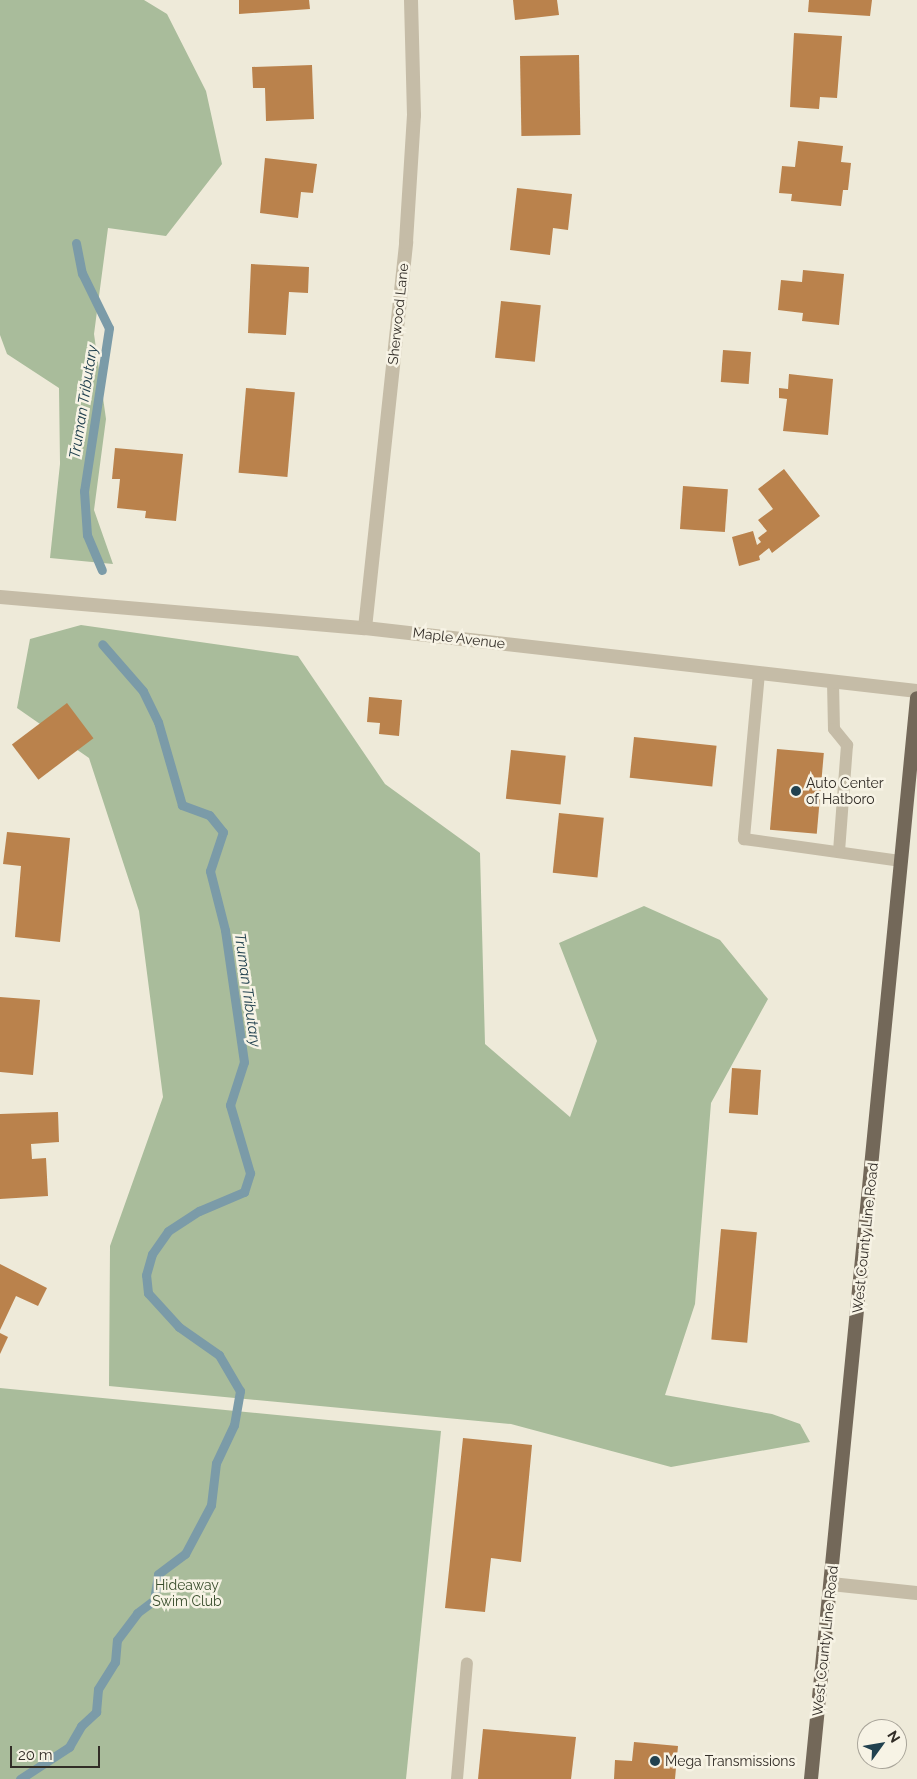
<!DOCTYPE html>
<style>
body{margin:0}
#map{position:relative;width:917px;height:1779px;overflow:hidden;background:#eeead9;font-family:Raleway,sans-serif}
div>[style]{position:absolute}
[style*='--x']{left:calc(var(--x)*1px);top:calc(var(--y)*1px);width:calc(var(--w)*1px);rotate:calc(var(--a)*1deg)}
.green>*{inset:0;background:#a9bc9b}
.stream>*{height:9px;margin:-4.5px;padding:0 4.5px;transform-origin:4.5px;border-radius:4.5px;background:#7b9ba8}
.building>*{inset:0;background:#ba824c;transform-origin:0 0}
.service>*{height:12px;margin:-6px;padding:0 6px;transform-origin:6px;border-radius:6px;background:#c5bca7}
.minor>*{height:14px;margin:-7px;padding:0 7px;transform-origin:7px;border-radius:7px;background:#c5bca7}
.tertiary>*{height:14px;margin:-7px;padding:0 7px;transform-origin:7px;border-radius:7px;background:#c5bca7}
.primary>*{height:14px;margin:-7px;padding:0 7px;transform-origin:7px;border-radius:7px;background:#736859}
.dots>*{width:14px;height:14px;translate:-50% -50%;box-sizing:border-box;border:2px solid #f7f3e5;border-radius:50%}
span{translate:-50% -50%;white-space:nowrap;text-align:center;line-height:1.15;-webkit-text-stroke:5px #f7f3e5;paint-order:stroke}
.street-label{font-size:14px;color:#322d27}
.poi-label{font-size:14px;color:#322d27}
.left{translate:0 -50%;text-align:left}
.park-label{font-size:14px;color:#3a4e2d}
.water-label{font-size:15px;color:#21414f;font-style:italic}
.north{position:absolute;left:857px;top:1719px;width:50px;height:50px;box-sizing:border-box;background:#f7f3e5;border:1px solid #a8a499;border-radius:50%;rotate:58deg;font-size:14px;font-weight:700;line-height:20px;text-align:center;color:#322d27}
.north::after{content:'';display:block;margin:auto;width:18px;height:22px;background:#21414f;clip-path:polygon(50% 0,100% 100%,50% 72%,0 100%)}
.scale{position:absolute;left:10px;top:1746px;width:90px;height:22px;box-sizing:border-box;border:2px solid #322d27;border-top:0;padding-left:6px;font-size:15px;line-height:18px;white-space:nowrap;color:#322d27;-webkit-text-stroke:4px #f7f3e5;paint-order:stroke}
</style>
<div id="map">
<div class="green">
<div style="clip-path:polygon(0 0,144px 0,167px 14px,206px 91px,222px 164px,166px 236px,108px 228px,94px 334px,106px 419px,94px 510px,113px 564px,50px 558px,60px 464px,59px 388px,7px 354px,0 335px)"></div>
<div style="clip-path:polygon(81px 625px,298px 656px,385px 784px,480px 853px,485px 1044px,570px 1117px,597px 1041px,559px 943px,644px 906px,720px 940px,768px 999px,711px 1103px,695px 1304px,665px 1395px,772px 1414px,800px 1424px,810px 1442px,671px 1467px,511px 1424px,109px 1386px,110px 1246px,163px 1097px,139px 911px,89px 758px,17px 708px,30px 639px)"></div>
<div style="clip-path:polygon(0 1388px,441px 1431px,406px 1779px,0 1779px)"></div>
</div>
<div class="stream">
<div style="--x:76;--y:243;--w:31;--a:79"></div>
<div style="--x:82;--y:273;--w:61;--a:63.9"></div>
<div style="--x:109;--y:328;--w:165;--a:98.7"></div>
<div style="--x:84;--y:491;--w:44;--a:86.1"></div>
<div style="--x:87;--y:535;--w:38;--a:67"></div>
<div style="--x:20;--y:1779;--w:59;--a:-33.1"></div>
<div style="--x:69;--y:1747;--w:24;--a:-60"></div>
<div style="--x:81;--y:1726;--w:21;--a:-43"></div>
<div style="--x:96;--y:1712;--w:23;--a:-85"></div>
<div style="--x:98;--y:1689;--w:32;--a:-58"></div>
<div style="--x:115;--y:1662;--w:22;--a:-85"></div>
<div style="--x:117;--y:1640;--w:34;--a:-53"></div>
<div style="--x:137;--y:1613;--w:21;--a:-37"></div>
<div style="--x:154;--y:1600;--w:26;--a:-81"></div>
<div style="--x:158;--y:1574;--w:34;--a:-37"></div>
<div style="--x:185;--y:1554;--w:55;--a:-62"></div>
<div style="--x:211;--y:1505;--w:42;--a:-83.2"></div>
<div style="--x:216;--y:1463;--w:42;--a:-64.7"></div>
<div style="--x:234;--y:1425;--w:35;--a:-80"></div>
<div style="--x:240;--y:1391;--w:42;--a:-120.3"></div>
<div style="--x:219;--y:1355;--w:49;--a:-145"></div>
<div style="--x:179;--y:1327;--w:46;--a:-132.4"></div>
<div style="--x:148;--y:1293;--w:18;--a:-96"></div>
<div style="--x:146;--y:1275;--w:22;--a:-74"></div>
<div style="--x:152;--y:1254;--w:28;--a:-55"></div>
<div style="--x:168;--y:1231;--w:37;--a:-33"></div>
<div style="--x:199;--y:1211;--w:49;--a:-22.9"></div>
<div style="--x:244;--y:1192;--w:20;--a:-72"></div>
<div style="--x:250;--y:1173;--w:71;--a:-106.4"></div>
<div style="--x:230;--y:1105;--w:45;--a:-72"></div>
<div style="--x:244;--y:1062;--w:133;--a:-98.2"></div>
<div style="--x:225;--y:930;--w:61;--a:-104.3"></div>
<div style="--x:210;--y:871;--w:41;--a:-71.6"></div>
<div style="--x:223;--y:832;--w:22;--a:-129"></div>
<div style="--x:209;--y:815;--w:29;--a:-160"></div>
<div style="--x:182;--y:805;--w:86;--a:-106.1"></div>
<div style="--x:158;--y:722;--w:34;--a:-116"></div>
<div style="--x:143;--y:691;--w:62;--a:-131.1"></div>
</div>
<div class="building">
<div style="clip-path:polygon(239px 0,309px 0,310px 9px,239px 14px)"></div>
<div style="clip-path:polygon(513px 0,557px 0,559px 15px,515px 20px)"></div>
<div style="clip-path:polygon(809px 0,872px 0,870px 16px,808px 12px)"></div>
<div style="clip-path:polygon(794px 33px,842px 36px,837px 98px,820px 97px,819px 109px,790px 107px)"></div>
<div style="left:579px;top:55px;width:80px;height:59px;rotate:89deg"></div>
<div style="clip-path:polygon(312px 65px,314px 119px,266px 121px,265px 88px,253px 88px,252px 67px)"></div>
<div style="clip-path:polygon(798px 141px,843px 146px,841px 162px,851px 163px,848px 190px,843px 190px,841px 206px,791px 201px,792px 194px,779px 193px,782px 166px,795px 167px)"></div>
<div style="clip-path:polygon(265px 158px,317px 164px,313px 193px,301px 192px,298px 218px,260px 213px)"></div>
<div style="clip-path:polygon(517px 188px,572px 194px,568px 230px,553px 228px,550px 255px,510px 250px)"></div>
<div style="clip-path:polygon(251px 264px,309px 267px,308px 293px,289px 292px,286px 335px,248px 333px)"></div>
<div style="clip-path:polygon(803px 270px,844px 274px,839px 325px,802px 321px,803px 313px,778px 310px,781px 280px,802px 282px)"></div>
<div style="left:501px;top:301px;width:40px;height:57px;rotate:6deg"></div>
<div style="left:723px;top:350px;width:28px;height:32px;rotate:4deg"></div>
<div style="clip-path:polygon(789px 374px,833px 379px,828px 435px,783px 431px,787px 399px,779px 398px,779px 388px,788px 389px)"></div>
<div style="left:246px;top:388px;width:49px;height:85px;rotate:5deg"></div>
<div style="clip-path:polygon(115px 448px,183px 454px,176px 521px,145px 518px,146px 511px,117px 508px,120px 479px,112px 479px)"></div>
<div style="clip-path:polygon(784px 469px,820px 516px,772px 553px,769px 548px,759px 556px,760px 560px,739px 566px,732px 537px,753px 531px,757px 545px,761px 542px,758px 538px,767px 531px,758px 520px,773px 509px,758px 489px)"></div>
<div style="left:683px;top:486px;width:45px;height:43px;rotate:4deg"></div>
<div style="clip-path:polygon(369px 697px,402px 700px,399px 736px,379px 734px,380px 723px,367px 722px)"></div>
<div style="left:67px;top:703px;width:44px;height:69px;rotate:53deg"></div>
<div style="left:634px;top:737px;width:83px;height:41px;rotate:6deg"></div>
<div style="left:777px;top:749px;width:47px;height:81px;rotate:5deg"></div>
<div style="left:511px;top:750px;width:55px;height:49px;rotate:6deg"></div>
<div style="left:559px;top:813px;width:45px;height:60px;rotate:6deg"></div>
<div style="clip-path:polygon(7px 832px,70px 838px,60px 942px,15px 937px,21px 866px,3px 864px)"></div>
<div style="clip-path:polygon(0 997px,40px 1000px,33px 1075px,0 1072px)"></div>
<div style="left:732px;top:1068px;width:29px;height:45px;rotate:4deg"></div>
<div style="clip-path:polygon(58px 1112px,59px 1142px,31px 1144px,32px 1159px,46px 1158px,48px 1196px,0 1199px,0 1114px)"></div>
<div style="left:721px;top:1229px;width:36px;height:111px;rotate:5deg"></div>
<div style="clip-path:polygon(0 1264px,47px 1288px,38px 1306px,16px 1296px,0 1330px)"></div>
<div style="clip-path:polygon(0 1333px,8px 1337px,0 1354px)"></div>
<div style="clip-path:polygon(463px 1438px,532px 1445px,521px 1562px,491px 1558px,485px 1612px,445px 1608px)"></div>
<div style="clip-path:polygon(483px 1729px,576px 1737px,571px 1779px,478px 1779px)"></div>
<div style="clip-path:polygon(634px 1742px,678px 1746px,675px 1779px,614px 1779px,615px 1760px,632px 1761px)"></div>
</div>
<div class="service">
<div style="--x:759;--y:673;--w:167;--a:95.2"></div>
<div style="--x:744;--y:839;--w:159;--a:8"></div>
<div style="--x:833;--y:682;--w:47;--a:88.8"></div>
<div style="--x:834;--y:729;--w:21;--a:51"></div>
<div style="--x:847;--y:745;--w:106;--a:94.3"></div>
<div style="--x:457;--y:1779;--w:116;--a:-85.1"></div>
</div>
<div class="minor">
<div style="--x:365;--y:628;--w:388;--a:-83.9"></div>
<div style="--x:406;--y:242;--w:127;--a:-86.4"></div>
<div style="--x:414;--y:115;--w:115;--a:-91.5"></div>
</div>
<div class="tertiary">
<div style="--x:0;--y:597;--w:366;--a:4.9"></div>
<div style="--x:365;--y:628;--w:556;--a:6.51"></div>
<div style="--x:831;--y:1584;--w:86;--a:6"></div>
</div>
<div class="primary">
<div style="--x:811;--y:1779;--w:1086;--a:-84.4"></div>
</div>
<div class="dots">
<div style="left:796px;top:791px;background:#21414f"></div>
<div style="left:655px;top:1761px;background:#21414f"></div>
</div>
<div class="street-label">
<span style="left:398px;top:314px;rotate:-84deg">Sherwood Lane</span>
<span style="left:459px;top:638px;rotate:7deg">Maple Avenue</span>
<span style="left:865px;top:1238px;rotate:-84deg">West County Line Road</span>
<span style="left:825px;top:1641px;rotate:-84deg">West County Line Road</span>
</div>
<div class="poi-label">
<span class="left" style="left:806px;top:791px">Auto Center<br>of Hatboro</span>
<span class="left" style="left:665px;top:1761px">Mega Transmissions</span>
</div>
<div class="park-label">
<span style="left:187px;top:1593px">Hideaway<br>Swim Club</span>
</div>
<div class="water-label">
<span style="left:84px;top:402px;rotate:-81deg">Truman Tributary</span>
<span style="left:247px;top:990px;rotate:82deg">Truman Tributary</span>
</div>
<div class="north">N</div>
<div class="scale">20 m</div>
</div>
